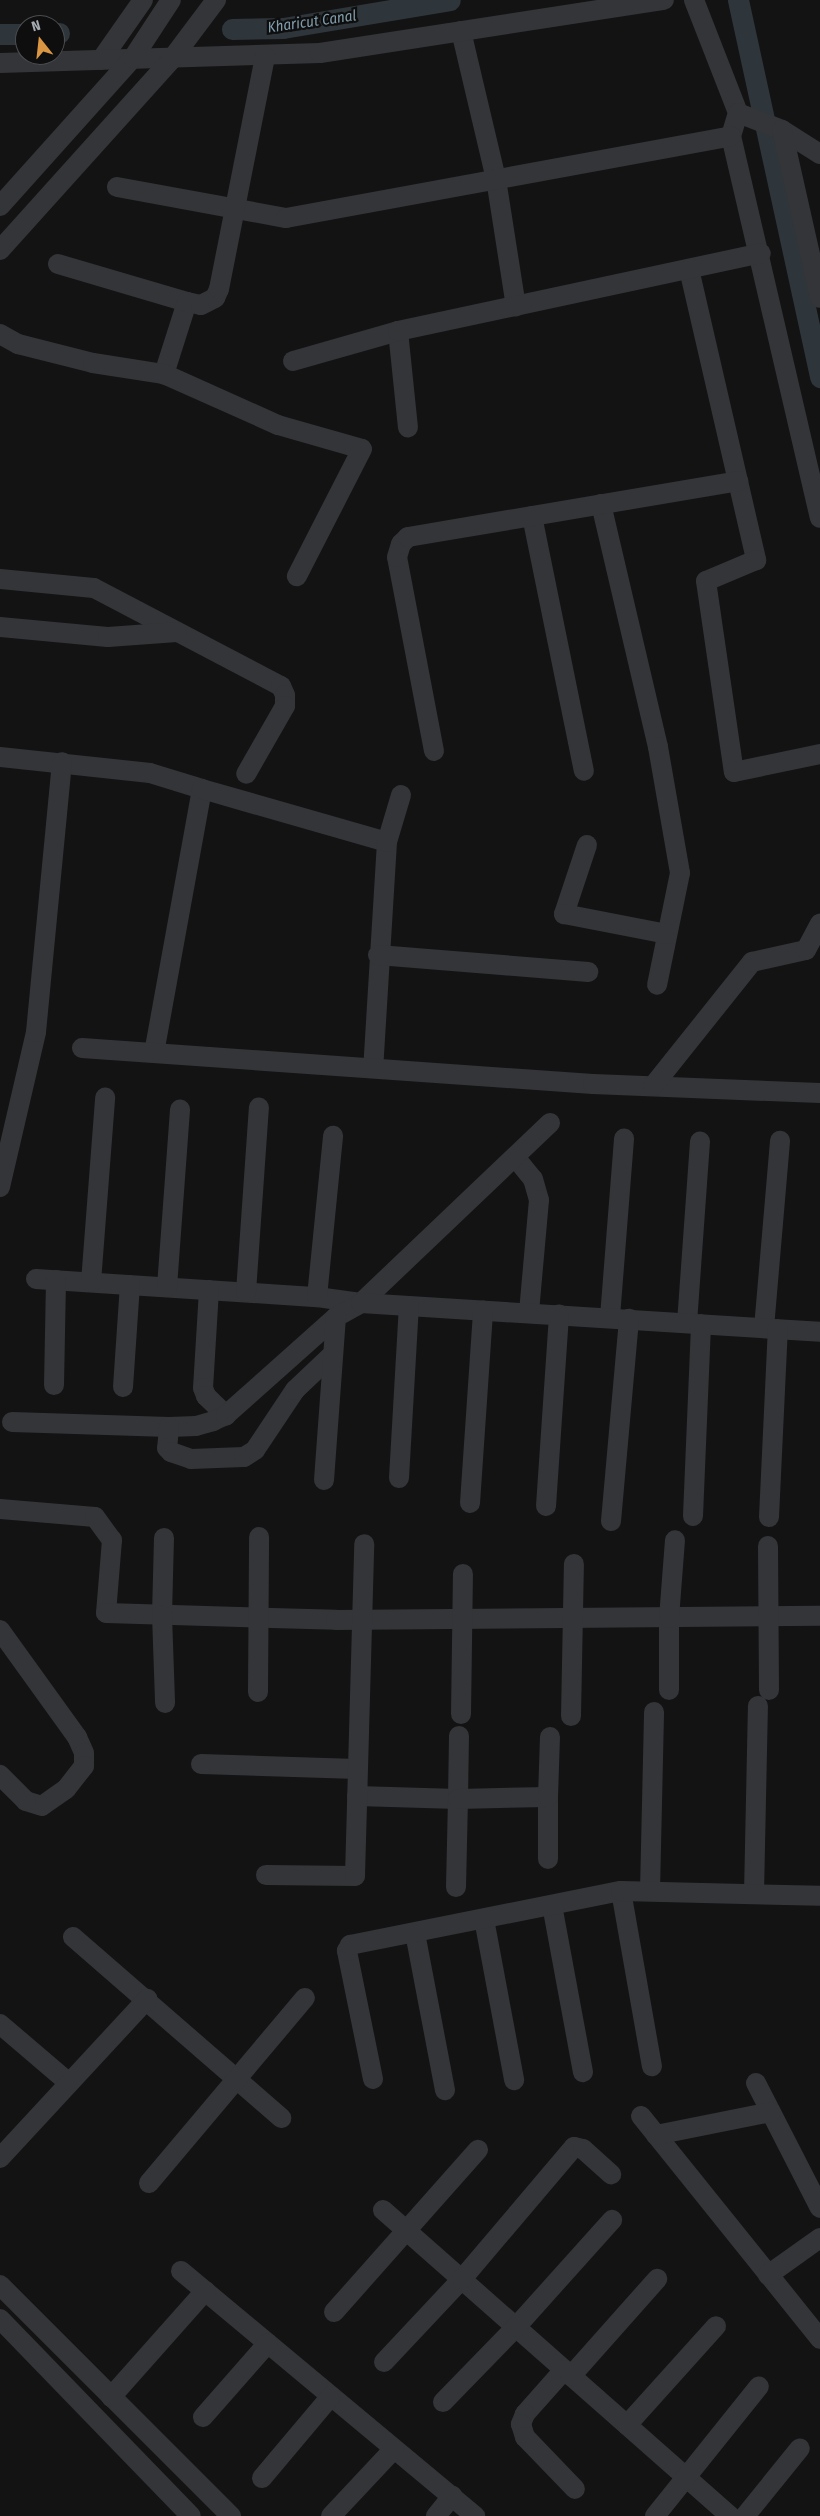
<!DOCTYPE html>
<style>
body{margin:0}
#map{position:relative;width:820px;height:2516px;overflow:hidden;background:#131314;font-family:"Fira Sans Condensed",sans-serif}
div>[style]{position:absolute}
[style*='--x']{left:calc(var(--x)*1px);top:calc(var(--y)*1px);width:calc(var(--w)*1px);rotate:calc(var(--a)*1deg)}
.canal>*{height:21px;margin:-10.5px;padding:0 10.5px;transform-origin:10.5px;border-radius:10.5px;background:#2e363b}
.minor>*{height:20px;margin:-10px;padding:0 10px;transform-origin:10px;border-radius:10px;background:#343538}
span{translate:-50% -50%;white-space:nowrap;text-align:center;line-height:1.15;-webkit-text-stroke:4.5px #0e0e0f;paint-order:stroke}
.water-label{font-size:15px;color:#809caa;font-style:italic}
.north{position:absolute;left:15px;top:15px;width:50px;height:50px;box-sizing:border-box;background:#0e0e0f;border:1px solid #4b4d51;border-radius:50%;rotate:344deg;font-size:14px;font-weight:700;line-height:20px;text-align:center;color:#a6abb3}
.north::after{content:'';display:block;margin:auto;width:18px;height:22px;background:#db9644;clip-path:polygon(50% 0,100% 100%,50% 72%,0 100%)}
</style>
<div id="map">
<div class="canal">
<div style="--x:738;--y:0;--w:386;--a:77.7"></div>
<div style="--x:232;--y:29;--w:51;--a:-1.1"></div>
<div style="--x:283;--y:28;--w:169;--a:-9.5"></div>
<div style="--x:55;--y:33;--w:4;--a:0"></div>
<div style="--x:0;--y:34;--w:25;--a:0"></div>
</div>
<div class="minor">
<div style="--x:694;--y:0;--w:121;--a:68.7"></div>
<div style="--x:738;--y:113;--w:47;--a:21.1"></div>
<div style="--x:782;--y:130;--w:45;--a:32.3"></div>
<div style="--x:461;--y:31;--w:152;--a:76.7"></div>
<div style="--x:496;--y:179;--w:129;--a:81.1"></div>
<div style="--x:101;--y:60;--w:73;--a:-55"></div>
<div style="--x:0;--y:63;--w:320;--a:-1.8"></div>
<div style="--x:320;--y:53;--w:348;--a:-8.8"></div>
<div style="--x:738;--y:113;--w:24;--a:107"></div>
<div style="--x:731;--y:136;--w:392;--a:76.9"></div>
<div style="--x:782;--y:130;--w:172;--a:77.3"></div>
<div style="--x:117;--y:187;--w:172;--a:10.4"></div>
<div style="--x:286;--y:218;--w:452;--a:-10.4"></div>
<div style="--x:0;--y:206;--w:199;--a:-48.1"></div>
<div style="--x:133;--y:58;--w:69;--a:-56.8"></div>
<div style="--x:0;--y:250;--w:256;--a:-48"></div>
<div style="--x:171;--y:60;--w:75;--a:-53.1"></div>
<div style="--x:58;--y:264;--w:134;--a:16.4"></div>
<div style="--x:187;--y:302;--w:76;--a:107.7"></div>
<div style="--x:164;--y:374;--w:125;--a:24.1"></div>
<div style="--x:278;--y:425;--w:87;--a:15.9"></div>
<div style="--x:362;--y:449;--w:143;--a:117.1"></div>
<div style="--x:689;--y:269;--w:299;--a:77"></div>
<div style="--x:756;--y:560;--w:54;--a:157.2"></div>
<div style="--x:706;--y:581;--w:193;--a:81.7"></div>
<div style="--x:734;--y:772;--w:88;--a:-11.8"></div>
<div style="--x:187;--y:302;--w:14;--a:12"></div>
<div style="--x:201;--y:305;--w:16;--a:-27"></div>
<div style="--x:215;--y:298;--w:10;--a:-66"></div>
<div style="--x:219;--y:289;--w:237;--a:-78.8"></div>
<div style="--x:398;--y:331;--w:97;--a:84.1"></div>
<div style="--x:0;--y:334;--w:21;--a:29"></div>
<div style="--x:18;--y:344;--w:77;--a:14.2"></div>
<div style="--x:93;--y:363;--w:72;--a:8.8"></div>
<div style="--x:293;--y:361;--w:109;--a:-15.9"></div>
<div style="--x:398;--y:331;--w:371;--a:-12.1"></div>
<div style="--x:601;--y:504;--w:250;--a:76.8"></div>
<div style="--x:658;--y:747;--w:128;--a:80.1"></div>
<div style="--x:680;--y:873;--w:114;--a:101.6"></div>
<div style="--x:532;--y:516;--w:260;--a:78.5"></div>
<div style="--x:0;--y:579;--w:94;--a:5.5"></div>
<div style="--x:94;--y:588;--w:211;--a:27.7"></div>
<div style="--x:281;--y:686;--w:10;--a:66"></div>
<div style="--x:285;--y:695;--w:11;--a:90"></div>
<div style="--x:285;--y:706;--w:78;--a:119.8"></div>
<div style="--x:0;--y:627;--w:108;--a:5.3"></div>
<div style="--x:108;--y:637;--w:69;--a:-4.1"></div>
<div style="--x:434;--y:751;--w:197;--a:-100.8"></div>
<div style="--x:397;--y:557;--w:14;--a:-73"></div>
<div style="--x:401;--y:544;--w:10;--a:-45"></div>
<div style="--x:408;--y:537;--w:335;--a:-9.6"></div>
<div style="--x:0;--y:757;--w:151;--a:6.1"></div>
<div style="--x:150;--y:773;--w:54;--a:17.1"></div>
<div style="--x:202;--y:789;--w:268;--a:100.3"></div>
<div style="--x:202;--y:789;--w:192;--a:16"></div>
<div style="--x:387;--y:842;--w:226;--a:93.5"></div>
<div style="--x:387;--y:842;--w:49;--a:-73.4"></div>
<div style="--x:587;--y:845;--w:73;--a:108.4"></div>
<div style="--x:564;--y:914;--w:105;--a:11"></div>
<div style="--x:378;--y:955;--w:211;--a:4.6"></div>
<div style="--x:82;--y:1048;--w:512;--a:4.03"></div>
<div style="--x:593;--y:1084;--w:227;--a:2.3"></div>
<div style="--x:653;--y:1086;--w:159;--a:-51.4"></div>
<div style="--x:752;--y:962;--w:55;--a:-12.5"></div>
<div style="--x:806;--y:950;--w:30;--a:-62"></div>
<div style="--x:515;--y:1157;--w:28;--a:51"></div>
<div style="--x:533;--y:1179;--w:22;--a:74"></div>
<div style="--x:539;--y:1200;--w:113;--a:95.1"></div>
<div style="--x:0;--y:1187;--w:159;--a:-76.9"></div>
<div style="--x:36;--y:1032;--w:271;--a:-84.5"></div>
<div style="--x:36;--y:1279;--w:282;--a:3.7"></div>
<div style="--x:317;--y:1297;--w:44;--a:7.8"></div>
<div style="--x:361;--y:1303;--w:261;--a:-43.6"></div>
<div style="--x:91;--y:1282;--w:185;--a:-85.6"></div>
<div style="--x:167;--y:1287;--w:178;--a:-85.8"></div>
<div style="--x:209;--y:1290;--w:98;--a:93.5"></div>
<div style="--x:203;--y:1388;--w:9;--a:69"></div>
<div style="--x:206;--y:1396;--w:28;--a:44"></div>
<div style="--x:246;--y:1292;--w:185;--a:-86"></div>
<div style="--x:317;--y:1297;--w:162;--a:-84.3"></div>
<div style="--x:610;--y:1317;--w:179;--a:-85.5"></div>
<div style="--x:687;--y:1323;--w:182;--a:-85.9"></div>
<div style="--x:764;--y:1328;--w:188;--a:-85.1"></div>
<div style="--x:54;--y:1385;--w:105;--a:-88.9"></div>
<div style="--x:123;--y:1387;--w:102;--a:-86.1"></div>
<div style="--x:12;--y:1422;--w:157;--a:1.8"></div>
<div style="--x:169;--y:1427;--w:27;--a:-2"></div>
<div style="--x:196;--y:1426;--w:18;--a:-16"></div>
<div style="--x:213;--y:1421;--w:14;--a:-25"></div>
<div style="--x:226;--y:1415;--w:147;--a:-41.7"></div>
<div style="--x:336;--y:1317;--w:29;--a:-29"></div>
<div style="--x:361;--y:1303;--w:460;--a:3.6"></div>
<div style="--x:169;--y:1427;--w:21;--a:95"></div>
<div style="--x:167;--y:1448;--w:6;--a:45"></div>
<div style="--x:171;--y:1452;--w:21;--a:19"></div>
<div style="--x:191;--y:1459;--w:53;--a:-2.2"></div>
<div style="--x:244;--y:1457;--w:13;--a:-32"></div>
<div style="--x:255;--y:1450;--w:72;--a:-56.3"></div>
<div style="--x:295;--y:1390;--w:52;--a:-43.5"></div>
<div style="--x:399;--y:1478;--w:172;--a:-86.7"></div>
<div style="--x:324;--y:1480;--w:163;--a:-85.8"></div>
<div style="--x:470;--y:1503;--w:193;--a:-86.1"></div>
<div style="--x:546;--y:1506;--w:192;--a:-86.1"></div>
<div style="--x:0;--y:1509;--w:95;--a:4.8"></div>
<div style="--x:95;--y:1517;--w:29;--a:54"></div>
<div style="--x:112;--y:1540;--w:73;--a:94.7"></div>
<div style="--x:106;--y:1613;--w:230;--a:1.7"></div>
<div style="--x:336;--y:1620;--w:484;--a:-0.5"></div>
<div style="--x:693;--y:1516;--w:192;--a:-87.6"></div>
<div style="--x:769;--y:1517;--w:188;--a:-87.3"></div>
<div style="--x:611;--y:1521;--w:203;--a:-84.9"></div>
<div style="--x:164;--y:1538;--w:77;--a:91.5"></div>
<div style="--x:162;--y:1615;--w:88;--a:88"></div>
<div style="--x:768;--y:1546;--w:144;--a:89.6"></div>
<div style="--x:0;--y:1630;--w:132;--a:54.3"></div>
<div style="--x:77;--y:1737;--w:17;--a:66"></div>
<div style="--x:84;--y:1753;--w:13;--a:90"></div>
<div style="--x:84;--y:1766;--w:29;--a:128"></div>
<div style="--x:66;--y:1789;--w:29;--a:145"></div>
<div style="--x:42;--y:1806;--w:17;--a:-163"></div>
<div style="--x:26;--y:1801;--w:37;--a:-135"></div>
<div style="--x:669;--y:1690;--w:72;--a:-90"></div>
<div style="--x:669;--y:1618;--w:78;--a:-85.6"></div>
<div style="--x:258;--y:1692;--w:155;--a:-89.6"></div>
<div style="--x:461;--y:1714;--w:140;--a:-89.2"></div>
<div style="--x:571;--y:1716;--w:152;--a:-88.9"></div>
<div style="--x:201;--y:1764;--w:156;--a:1.8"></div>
<div style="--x:357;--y:1796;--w:101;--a:1.7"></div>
<div style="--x:458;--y:1799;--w:63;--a:-89.1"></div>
<div style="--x:548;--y:1797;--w:62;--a:90"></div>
<div style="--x:266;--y:1875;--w:89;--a:0.6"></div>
<div style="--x:355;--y:1876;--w:332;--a:-88.4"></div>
<div style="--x:456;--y:1887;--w:88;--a:-88.7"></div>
<div style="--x:458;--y:1799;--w:90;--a:-1.3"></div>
<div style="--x:548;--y:1797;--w:60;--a:-88.1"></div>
<div style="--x:621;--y:1891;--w:178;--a:80"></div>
<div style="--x:650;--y:1891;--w:179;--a:-88.7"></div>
<div style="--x:754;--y:1894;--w:188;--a:-88.8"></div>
<div style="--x:552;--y:1905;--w:170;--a:79.5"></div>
<div style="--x:484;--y:1919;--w:164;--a:79.4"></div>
<div style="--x:415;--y:1933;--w:160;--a:79.2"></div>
<div style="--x:73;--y:1937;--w:276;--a:41"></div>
<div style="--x:0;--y:2024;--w:91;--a:40.5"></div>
<div style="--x:373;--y:2079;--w:131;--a:-101.5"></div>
<div style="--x:347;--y:1951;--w:7;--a:-63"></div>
<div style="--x:350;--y:1945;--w:276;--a:-11.3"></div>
<div style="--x:621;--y:1891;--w:199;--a:1.4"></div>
<div style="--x:756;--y:2083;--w:140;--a:62.9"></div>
<div style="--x:641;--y:2116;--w:286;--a:51.2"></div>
<div style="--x:656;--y:2135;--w:117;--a:-11.3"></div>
<div style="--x:0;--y:2158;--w:217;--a:-47.2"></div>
<div style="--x:149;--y:2183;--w:242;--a:-49.9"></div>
<div style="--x:383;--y:2210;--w:463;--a:41.4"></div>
<div style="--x:181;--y:2271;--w:383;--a:39.8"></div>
<div style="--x:768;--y:2275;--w:64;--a:-35.4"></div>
<div style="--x:0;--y:2285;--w:327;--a:45"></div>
<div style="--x:334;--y:2312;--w:217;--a:-48.4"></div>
<div style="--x:0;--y:2319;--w:274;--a:45.9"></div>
<div style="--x:384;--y:2362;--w:114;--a:-46.8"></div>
<div style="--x:462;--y:2279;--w:173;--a:-49.7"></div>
<div style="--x:574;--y:2147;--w:9;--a:13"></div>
<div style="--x:583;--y:2149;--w:38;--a:42"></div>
<div style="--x:564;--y:2370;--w:59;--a:131.6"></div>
<div style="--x:525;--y:2414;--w:11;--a:112"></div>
<div style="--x:521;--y:2424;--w:14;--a:73"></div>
<div style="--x:525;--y:2437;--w:72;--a:46.1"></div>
<div style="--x:571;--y:2376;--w:130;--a:-48.4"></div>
<div style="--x:111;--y:2397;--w:142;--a:-48.4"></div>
<div style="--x:443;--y:2402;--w:105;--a:-45.8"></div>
<div style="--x:516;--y:2327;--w:144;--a:-48.1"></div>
<div style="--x:203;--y:2417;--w:98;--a:-48.7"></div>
<div style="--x:627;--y:2425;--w:133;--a:-48"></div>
<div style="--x:262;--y:2478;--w:107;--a:-49.9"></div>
<div style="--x:331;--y:2516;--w:92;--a:-46.8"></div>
<div style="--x:436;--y:2516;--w:26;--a:-51"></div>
<div style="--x:655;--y:2516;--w:166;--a:-51.3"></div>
<div style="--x:745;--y:2516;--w:87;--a:-51"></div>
</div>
<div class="water-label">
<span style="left:312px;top:22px;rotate:-8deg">Kharicut Canal</span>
</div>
<div class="north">N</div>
</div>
